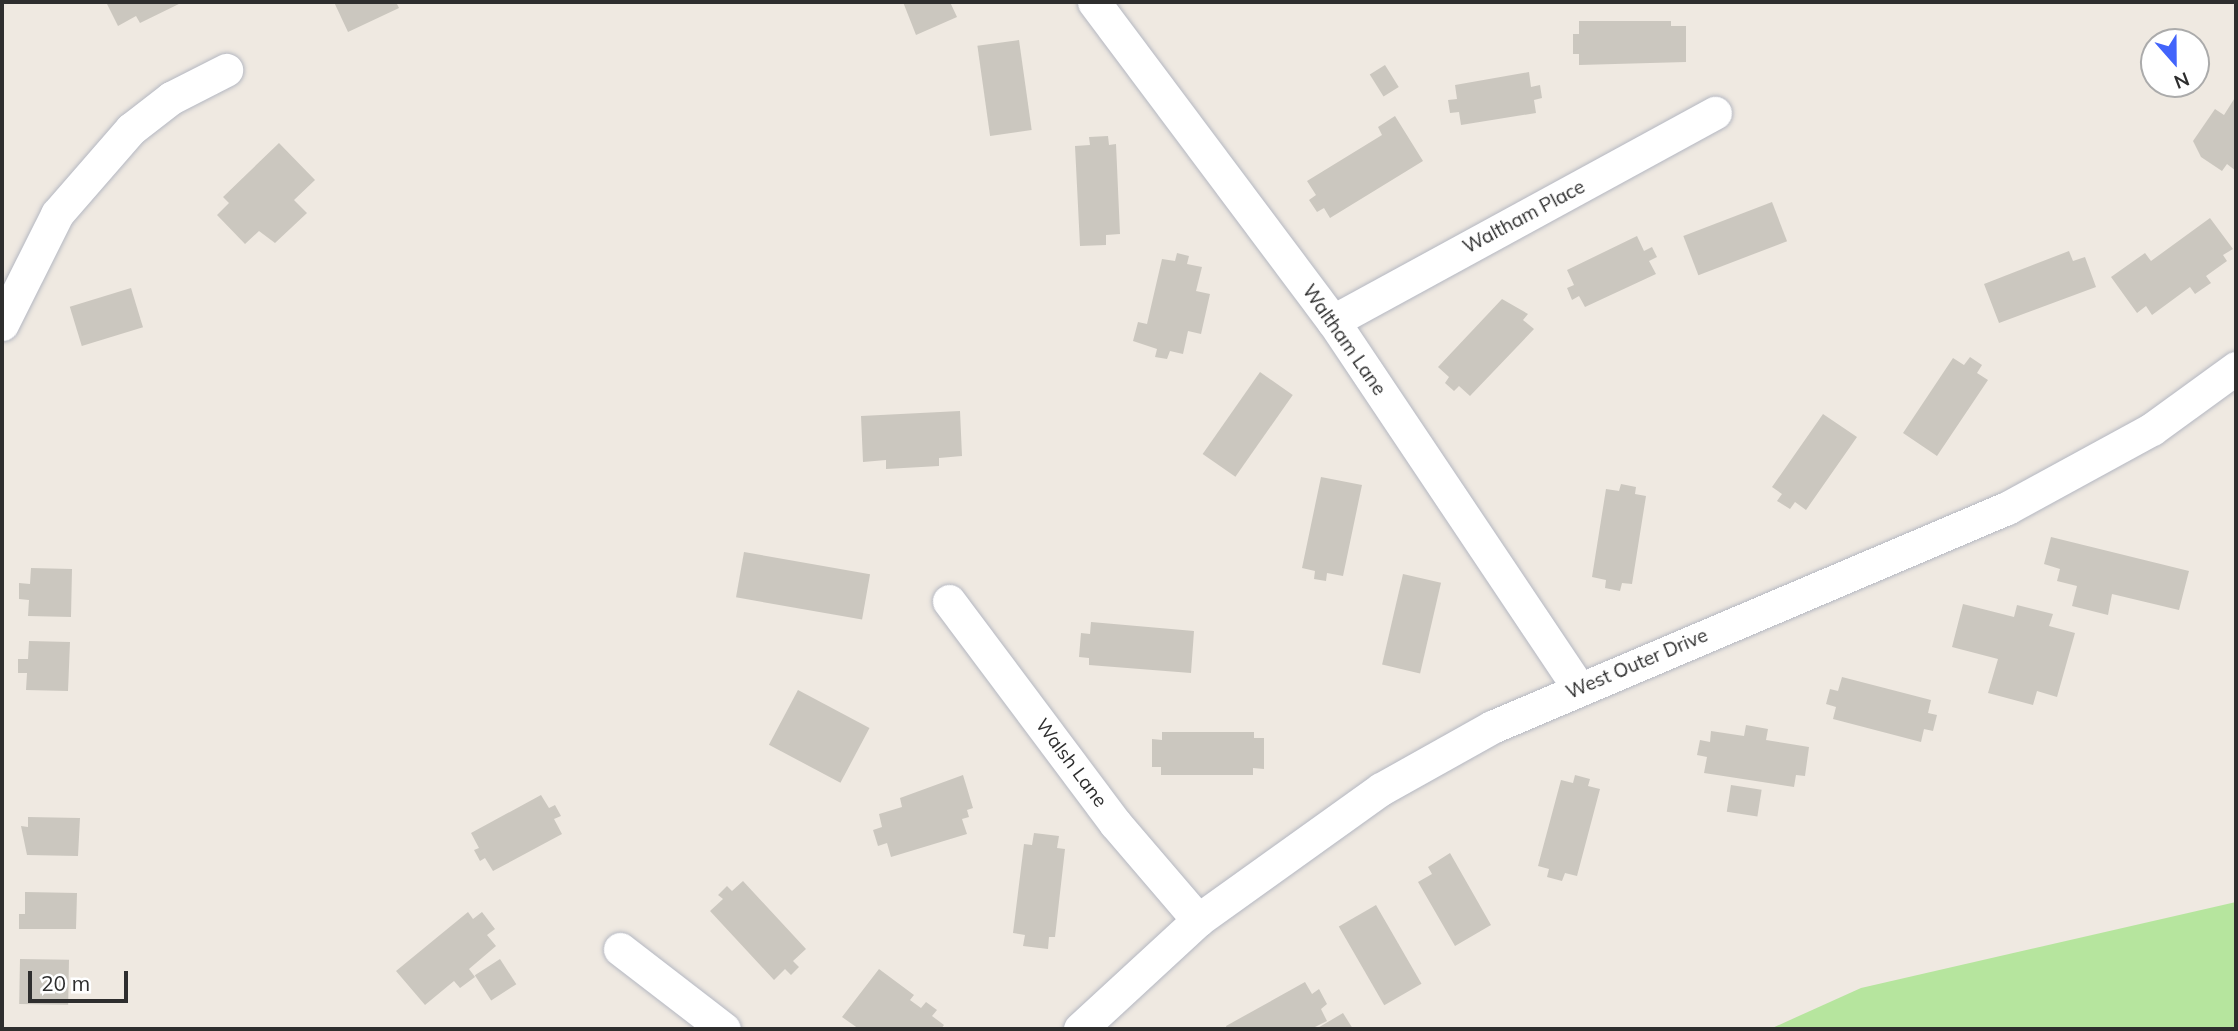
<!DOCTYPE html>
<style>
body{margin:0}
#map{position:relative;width:2238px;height:1031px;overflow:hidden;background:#efe9e1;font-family:Mulish,sans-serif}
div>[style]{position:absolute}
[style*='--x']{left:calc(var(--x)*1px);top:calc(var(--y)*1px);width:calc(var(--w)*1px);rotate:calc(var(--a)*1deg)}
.green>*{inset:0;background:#b6e59e}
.building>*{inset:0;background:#cbc7bf;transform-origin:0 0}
.roads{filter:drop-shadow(0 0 2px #b4b7c1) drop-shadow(0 0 2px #b4b7c1)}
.minor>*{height:33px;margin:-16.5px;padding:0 16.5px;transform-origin:16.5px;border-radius:16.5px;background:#fff}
span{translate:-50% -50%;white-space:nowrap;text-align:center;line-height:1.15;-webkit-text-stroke:5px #fff;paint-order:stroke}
.street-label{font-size:19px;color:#2e2e2e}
.frame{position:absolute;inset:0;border:4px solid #2e2e2e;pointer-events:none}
.north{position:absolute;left:2140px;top:28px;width:70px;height:70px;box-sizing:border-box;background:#fff;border:2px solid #ababab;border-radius:50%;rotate:159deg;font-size:19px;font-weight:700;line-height:28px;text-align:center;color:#2e2e2e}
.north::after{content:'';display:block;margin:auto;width:24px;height:32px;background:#4264fb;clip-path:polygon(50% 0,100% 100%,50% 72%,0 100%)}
.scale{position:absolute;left:28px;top:971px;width:100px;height:32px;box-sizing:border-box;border:4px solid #2e2e2e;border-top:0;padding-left:9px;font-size:21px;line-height:24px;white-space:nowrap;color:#2e2e2e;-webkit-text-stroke:5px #fff;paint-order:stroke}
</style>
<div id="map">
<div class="green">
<div style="clip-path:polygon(2236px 902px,2236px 1029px,1770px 1029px,1861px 988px)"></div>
</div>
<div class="building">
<div style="clip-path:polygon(106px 2px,183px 2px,140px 23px,136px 16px,118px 26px)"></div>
<div style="clip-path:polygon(334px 2px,396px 2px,399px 8px,348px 32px)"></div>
<div style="clip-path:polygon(903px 2px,950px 2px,957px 17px,916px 35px)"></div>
<div style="clip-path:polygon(1579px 21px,1671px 21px,1671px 26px,1686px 26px,1686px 62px,1579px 65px,1579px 54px,1573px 54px,1573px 34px,1579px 34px)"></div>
<div style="left:1019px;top:40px;width:91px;height:42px;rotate:82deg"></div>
<div style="left:1385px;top:65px;width:26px;height:18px;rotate:58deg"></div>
<div style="clip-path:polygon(1529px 72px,1531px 87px,1540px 85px,1542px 98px,1534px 100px,1536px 113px,1461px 125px,1459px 112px,1450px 113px,1448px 100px,1457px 99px,1455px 85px)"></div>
<div style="clip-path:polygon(2236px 96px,2236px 171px,2227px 164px,2222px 171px,2201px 157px,2193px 141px,2215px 109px,2224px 115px)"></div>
<div style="clip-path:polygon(1395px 116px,1423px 161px,1330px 218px,1324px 208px,1317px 212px,1309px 200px,1316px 195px,1307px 181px,1382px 135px,1378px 127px)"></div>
<div style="clip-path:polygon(1108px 136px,1109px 145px,1116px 144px,1120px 234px,1106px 235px,1106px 245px,1080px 246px,1075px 146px,1090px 145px,1089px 137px)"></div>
<div style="clip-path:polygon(279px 143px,315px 180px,294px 200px,307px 213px,275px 243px,259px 231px,245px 244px,217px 215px,229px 203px,223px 197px)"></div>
<div style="left:1772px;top:202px;width:42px;height:95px;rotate:69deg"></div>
<div style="clip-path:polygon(2210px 218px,2233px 249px,2223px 255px,2227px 261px,2206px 276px,2211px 283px,2195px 294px,2190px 287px,2152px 315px,2146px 306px,2137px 313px,2111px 277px,2145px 253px,2151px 261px)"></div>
<div style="clip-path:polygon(1637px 236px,1644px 251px,1652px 247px,1657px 257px,1649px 261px,1656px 274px,1585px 307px,1579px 296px,1572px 300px,1567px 288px,1574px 285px,1567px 270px)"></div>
<div style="clip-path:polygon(2069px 251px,2073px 261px,2085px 257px,2096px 287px,1999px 323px,1984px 284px)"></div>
<div style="clip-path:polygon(1177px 253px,1189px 256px,1187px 264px,1202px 267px,1196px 291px,1210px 294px,1201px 334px,1188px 331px,1183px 354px,1170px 351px,1167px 359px,1155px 357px,1157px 349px,1133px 341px,1138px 322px,1147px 324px,1162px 259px,1175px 261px)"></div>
<div style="left:131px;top:288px;width:41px;height:64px;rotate:73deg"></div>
<div style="clip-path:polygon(1502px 299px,1528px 314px,1523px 320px,1534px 329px,1470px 396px,1459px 386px,1454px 391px,1445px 383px,1449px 377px,1438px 367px)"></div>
<div style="clip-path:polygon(1970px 357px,1982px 365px,1977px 373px,1988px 380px,1937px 456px,1903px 433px,1953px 358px,1964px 365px)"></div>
<div style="left:1260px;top:372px;width:40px;height:100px;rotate:35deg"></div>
<div style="clip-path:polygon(960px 411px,962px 456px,939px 458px,939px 466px,886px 469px,886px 460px,863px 462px,861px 416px)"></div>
<div style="clip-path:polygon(1823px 414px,1857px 437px,1806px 510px,1795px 502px,1790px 509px,1777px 501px,1782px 494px,1772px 487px)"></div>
<div style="clip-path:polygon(1321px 477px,1362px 485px,1343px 576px,1327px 573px,1326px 581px,1314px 579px,1315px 571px,1302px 568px)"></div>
<div style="clip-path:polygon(1621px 484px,1636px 487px,1635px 494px,1646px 496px,1632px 584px,1622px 583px,1620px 591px,1605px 588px,1606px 580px,1592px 577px,1606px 489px,1619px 491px)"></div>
<div style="clip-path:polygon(2051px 537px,2189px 571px,2179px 610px,2112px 594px,2108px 615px,2072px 606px,2077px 586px,2057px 581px,2060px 569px,2044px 564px)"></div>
<div style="left:744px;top:552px;width:128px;height:46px;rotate:10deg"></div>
<div style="clip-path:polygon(31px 568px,72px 569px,71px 617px,28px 616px,29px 600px,19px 599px,19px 583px,30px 584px)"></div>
<div style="left:1403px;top:574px;width:39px;height:93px;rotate:13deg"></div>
<div style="clip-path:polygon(1963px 604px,2014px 617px,2017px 605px,2053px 614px,2049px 626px,2075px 633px,2057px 697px,2037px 691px,2033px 705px,1988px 693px,1998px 659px,1952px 647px)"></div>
<div style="clip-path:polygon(1091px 622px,1194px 631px,1191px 673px,1089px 665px,1089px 658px,1079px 657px,1081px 633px,1090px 634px)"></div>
<div style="clip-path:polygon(29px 641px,70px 642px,68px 691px,26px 690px,27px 673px,18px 673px,18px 659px,28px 659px)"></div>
<div style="clip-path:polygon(1842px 677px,1931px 700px,1928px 713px,1937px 715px,1933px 731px,1924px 729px,1921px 742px,1833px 719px,1836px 707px,1826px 704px,1830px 689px,1838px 691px)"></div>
<div style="left:798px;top:690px;width:81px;height:62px;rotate:28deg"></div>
<div style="clip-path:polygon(1746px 725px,1768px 729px,1766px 740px,1809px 747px,1805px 776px,1796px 775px,1794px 787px,1704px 773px,1707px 757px,1697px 755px,1700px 740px,1710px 742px,1711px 731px,1744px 736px)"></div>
<div style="clip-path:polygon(1162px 732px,1254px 732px,1254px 738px,1264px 738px,1264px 769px,1253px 768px,1253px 775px,1161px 775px,1161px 767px,1152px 767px,1152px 739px,1162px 740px)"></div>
<div style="clip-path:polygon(963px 775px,973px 808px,967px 810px,969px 817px,962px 819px,967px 834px,891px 857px,887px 843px,878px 846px,873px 830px,882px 827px,879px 814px,902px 807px,900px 798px)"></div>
<div style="clip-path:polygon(1575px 775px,1590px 779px,1588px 786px,1600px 789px,1577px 876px,1565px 873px,1562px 881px,1547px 877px,1549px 869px,1538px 866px,1561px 780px,1573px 783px)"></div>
<div style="left:1731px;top:785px;width:31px;height:27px;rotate:9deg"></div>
<div style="clip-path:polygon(541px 795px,549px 808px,555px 805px,561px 816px,554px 819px,562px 834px,493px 871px,485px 858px,480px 861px,474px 850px,479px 848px,471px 833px)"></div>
<div style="clip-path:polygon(28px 817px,80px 818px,78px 856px,27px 855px,21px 826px,28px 827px)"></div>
<div style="clip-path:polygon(1034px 833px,1059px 836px,1057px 848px,1065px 849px,1055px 937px,1049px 937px,1048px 949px,1023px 946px,1025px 935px,1013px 933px,1024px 844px,1032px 845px)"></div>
<div style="clip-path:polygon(1450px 853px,1491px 925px,1455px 946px,1418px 882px,1432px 874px,1428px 867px)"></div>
<div style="clip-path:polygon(743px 881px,806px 949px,793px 961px,799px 967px,791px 975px,785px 969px,774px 980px,710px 911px,723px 899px,718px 895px,727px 886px,732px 891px)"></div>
<div style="clip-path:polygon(25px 892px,77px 893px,76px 929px,19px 929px,19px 914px,25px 914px)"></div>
<div style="left:1376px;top:905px;width:91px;height:43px;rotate:60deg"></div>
<div style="clip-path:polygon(468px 912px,473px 919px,482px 912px,495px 929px,487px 935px,496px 946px,469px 969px,475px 977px,460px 988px,454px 981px,425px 1005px,396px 971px)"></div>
<div style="left:20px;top:959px;width:49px;height:45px;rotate:1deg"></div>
<div style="left:500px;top:959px;width:30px;height:30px;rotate:57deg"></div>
<div style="clip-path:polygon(879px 969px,914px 995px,910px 1000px,921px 1008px,926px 1002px,937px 1010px,932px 1016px,944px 1025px,941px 1029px,859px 1029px,842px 1017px)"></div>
<div style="clip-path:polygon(1305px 982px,1312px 994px,1319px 989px,1327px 1004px,1321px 1009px,1327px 1021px,1311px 1029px,1227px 1029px,1226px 1026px)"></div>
<div style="clip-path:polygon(1343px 1013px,1353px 1029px,1316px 1029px)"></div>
</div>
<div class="roads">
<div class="minor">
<div style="--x:1094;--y:2;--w:399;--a:53.2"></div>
<div style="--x:1333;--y:321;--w:442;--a:56.2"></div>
<div style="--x:1333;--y:321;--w:435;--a:-28.6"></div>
<div style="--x:2;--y:324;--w:123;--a:-63.4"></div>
<div style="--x:57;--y:214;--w:113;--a:-49"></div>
<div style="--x:131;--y:129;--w:51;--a:-37.8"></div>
<div style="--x:171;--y:98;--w:62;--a:-27"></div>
<div style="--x:949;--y:601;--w:277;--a:53.2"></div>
<div style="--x:1115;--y:823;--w:128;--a:49.4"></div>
<div style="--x:620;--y:949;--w:131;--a:37.6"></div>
<div style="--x:1080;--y:1029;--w:161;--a:-42.7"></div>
<div style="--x:1198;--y:920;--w:225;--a:-35.6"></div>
<div style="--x:1381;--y:789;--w:127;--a:-29.2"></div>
<div style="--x:1492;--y:727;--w:560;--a:-23.04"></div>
<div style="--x:2007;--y:508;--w:165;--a:-28.6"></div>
<div style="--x:2152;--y:429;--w:104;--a:-36"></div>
</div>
</div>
<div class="street-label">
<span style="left:1524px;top:217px;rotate:-28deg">Waltham Place</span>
<span style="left:1344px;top:340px;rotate:55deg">Waltham Lane</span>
<span style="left:1637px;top:664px;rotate:-23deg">West Outer Drive</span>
<span style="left:1071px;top:763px;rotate:53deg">Walsh Lane</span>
</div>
<div class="frame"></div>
<div class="north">N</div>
<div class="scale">20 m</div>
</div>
